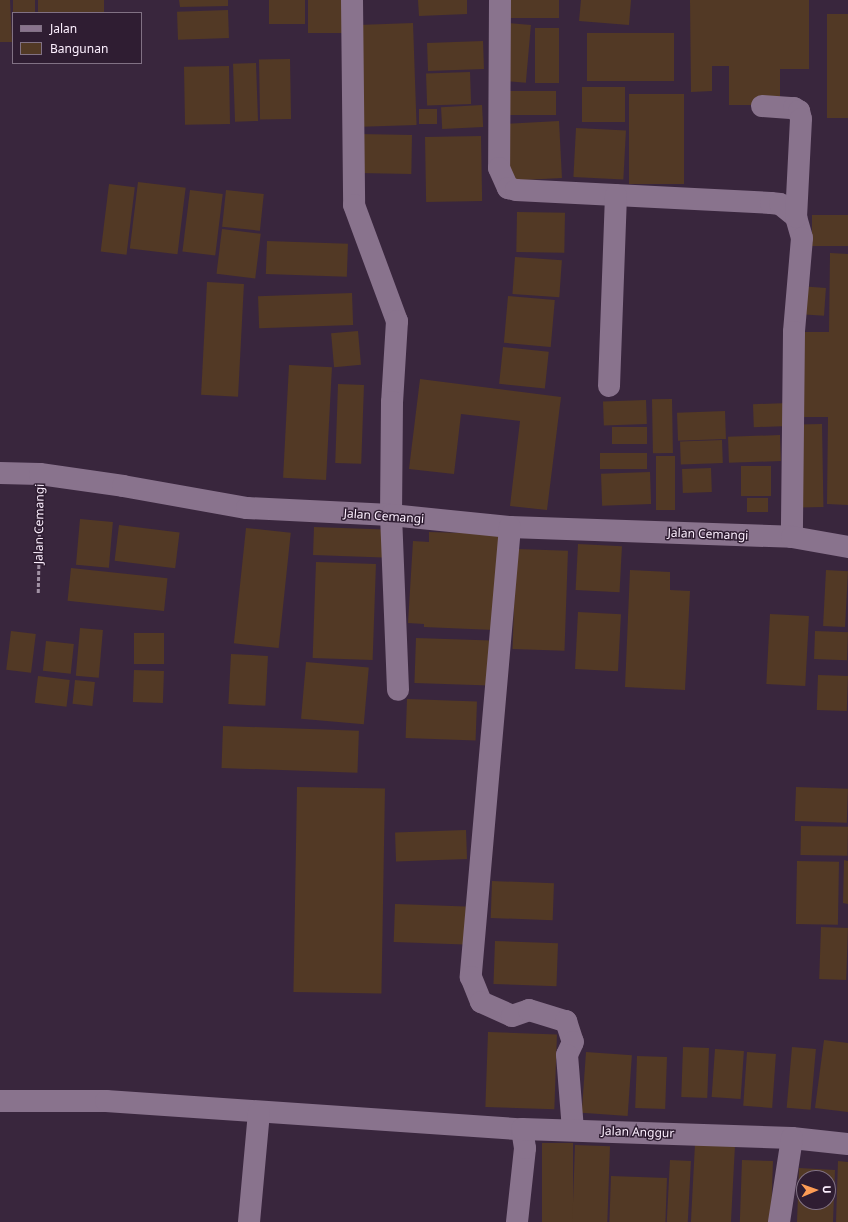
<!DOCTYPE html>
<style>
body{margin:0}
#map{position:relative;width:848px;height:1222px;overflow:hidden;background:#39263d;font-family:"Noto Sans",sans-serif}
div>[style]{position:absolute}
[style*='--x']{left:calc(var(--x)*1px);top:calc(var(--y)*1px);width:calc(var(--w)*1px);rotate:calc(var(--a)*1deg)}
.building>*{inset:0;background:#523925;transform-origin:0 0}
.path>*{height:2.5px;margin-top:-1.25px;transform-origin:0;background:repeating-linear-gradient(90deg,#a191a4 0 4px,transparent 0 6px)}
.minor>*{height:22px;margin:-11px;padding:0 11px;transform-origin:11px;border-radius:11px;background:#89738d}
span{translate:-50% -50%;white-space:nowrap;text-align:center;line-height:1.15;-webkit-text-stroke:3px #2f1d32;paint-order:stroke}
.street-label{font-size:12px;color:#fdf0ff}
.legend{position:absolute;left:12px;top:12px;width:130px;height:52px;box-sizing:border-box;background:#2f1d32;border:1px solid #817184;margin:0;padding:5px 7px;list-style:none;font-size:12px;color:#fdf0ff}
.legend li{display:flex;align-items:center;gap:8px;height:20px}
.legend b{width:20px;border:1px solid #817184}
.north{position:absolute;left:796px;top:1170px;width:40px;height:40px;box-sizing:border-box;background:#2f1d32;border:1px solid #817184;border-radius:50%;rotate:88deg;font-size:11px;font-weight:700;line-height:16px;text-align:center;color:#fdf0ff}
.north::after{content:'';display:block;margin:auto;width:14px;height:18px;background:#fd9c55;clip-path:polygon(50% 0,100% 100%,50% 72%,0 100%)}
</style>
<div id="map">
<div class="building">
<div style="clip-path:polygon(0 0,10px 0,12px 42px,0 42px)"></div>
<div style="left:13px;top:0;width:22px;height:13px"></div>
<div style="left:38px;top:0;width:66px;height:13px"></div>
<div style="clip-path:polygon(179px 0,228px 0,228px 6px,180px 7px)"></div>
<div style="left:269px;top:0;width:36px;height:24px"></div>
<div style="left:308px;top:0;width:36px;height:33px"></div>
<div style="clip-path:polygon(418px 0,467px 0,467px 14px,419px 16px)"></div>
<div style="left:504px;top:0;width:55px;height:18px"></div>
<div style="clip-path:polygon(581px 0,631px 0,629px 25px,579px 21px)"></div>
<div style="clip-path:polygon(690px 0,809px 0,809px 69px,780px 69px,780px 105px,729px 105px,729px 66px,712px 66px,712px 91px,691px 92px)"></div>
<div style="left:228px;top:10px;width:28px;height:51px;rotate:88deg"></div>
<div style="left:827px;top:14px;width:21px;height:104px"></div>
<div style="left:413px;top:23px;width:102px;height:55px;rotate:88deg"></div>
<div style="left:508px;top:23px;width:23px;height:58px;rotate:5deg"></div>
<div style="left:535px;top:28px;width:24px;height:55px"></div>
<div style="left:587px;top:33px;width:87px;height:48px"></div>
<div style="left:483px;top:41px;width:28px;height:56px;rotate:88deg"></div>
<div style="left:290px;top:59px;width:60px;height:31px;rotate:89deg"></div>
<div style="left:256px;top:63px;width:58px;height:23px;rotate:88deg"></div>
<div style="left:229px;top:66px;width:58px;height:45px;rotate:89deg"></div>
<div style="left:470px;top:72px;width:32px;height:44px;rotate:88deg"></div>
<div style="left:582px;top:87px;width:43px;height:35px"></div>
<div style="left:500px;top:91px;width:56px;height:24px"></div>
<div style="left:629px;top:94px;width:55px;height:90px"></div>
<div style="left:482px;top:105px;width:22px;height:41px;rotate:87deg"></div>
<div style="left:437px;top:109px;width:15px;height:18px;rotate:90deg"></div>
<div style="left:559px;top:121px;width:57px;height:56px;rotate:87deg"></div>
<div style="left:576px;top:128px;width:50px;height:49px;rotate:3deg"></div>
<div style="left:359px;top:134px;width:53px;height:39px;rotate:1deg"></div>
<div style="left:481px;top:136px;width:65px;height:56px;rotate:89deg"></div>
<div style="left:138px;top:182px;width:48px;height:67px;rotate:7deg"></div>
<div style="left:109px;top:184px;width:26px;height:68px;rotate:7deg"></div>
<div style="left:190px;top:190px;width:33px;height:62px;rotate:7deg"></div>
<div style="left:226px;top:190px;width:38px;height:37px;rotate:6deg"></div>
<div style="left:517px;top:212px;width:48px;height:40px;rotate:1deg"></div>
<div style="left:848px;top:215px;width:31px;height:36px;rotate:90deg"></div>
<div style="left:222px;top:229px;width:39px;height:45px;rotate:7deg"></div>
<div style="left:267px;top:241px;width:81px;height:33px;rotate:2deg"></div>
<div style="clip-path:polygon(830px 253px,848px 254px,848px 505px,827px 504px,828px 417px,797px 417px,797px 332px,829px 332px)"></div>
<div style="left:515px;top:257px;width:47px;height:37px;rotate:4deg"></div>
<div style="left:207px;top:282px;width:37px;height:113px;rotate:3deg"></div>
<div style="left:799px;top:286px;width:27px;height:28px;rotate:4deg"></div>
<div style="left:352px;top:293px;width:32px;height:94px;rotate:88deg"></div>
<div style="left:508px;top:296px;width:47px;height:47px;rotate:5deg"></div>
<div style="left:358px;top:331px;width:34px;height:27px;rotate:85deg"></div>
<div style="left:503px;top:347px;width:46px;height:37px;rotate:6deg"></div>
<div style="left:289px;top:365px;width:43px;height:113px;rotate:3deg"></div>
<div style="clip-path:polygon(420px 379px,561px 397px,547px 510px,510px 506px,520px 421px,461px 414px,454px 474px,409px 469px)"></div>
<div style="left:338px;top:384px;width:26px;height:79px;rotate:2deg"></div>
<div style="left:672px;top:399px;width:54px;height:20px;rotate:89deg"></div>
<div style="left:646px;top:400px;width:24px;height:43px;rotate:88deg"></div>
<div style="left:788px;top:403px;width:23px;height:35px;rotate:88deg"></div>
<div style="left:725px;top:411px;width:28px;height:48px;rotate:88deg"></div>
<div style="left:822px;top:424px;width:83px;height:24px;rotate:89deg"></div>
<div style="left:612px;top:427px;width:35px;height:17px"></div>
<div style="left:780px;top:435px;width:26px;height:52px;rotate:88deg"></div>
<div style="left:722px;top:440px;width:23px;height:42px;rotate:88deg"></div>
<div style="left:647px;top:453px;width:16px;height:47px;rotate:90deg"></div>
<div style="left:656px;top:456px;width:19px;height:54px"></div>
<div style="left:741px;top:466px;width:30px;height:30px"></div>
<div style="left:711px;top:468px;width:24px;height:29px;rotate:88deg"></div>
<div style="left:650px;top:472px;width:32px;height:49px;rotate:88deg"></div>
<div style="left:747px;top:498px;width:21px;height:14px"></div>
<div style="left:80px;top:519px;width:33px;height:46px;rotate:5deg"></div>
<div style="left:119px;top:525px;width:61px;height:36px;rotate:7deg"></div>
<div style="left:314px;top:527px;width:70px;height:28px;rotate:2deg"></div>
<div style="left:246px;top:528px;width:45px;height:116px;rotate:6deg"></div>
<div style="clip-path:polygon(429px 532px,499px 534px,494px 630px,424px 627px,424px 624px,408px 623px,413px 541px,429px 542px)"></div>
<div style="left:578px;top:544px;width:44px;height:46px;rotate:3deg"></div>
<div style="left:516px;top:549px;width:52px;height:100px;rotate:2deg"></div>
<div style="left:316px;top:562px;width:60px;height:96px;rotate:2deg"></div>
<div style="left:71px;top:568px;width:97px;height:33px;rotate:6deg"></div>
<div style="clip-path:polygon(630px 570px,670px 572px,670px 590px,690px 591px,685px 690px,625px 687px)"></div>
<div style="left:826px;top:570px;width:22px;height:56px;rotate:3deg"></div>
<div style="left:578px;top:612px;width:43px;height:57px;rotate:3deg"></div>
<div style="left:770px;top:614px;width:39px;height:70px;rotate:3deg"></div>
<div style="left:80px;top:628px;width:23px;height:48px;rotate:5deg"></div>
<div style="left:11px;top:631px;width:25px;height:39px;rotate:7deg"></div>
<div style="left:815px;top:631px;width:33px;height:28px;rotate:2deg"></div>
<div style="left:134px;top:633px;width:30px;height:31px"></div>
<div style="left:416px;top:638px;width:75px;height:45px;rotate:2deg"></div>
<div style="left:46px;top:641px;width:28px;height:30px;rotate:6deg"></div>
<div style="left:231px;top:654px;width:37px;height:50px;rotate:3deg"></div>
<div style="left:306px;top:662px;width:63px;height:57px;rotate:5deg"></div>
<div style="left:134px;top:670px;width:30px;height:32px;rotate:2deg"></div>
<div style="left:818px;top:675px;width:30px;height:35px;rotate:2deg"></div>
<div style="left:38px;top:676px;width:32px;height:27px;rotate:7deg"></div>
<div style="left:75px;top:680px;width:20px;height:24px;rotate:6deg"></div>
<div style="left:407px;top:699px;width:70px;height:39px;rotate:2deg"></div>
<div style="left:223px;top:726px;width:136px;height:42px;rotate:2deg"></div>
<div style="left:297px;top:787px;width:88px;height:205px;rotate:1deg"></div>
<div style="left:796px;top:787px;width:52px;height:34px;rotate:2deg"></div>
<div style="left:801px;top:826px;width:47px;height:29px;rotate:1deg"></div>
<div style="left:466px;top:830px;width:29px;height:71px;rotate:88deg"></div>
<div style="clip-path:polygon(844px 860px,848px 861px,848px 904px,843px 903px)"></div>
<div style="left:797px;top:861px;width:42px;height:63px;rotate:1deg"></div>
<div style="left:492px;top:881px;width:62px;height:37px;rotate:2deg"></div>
<div style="left:395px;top:904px;width:71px;height:38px;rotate:2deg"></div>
<div style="left:821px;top:927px;width:27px;height:52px;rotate:2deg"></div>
<div style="left:495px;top:941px;width:63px;height:43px;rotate:2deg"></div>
<div style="left:488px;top:1032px;width:69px;height:75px;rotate:2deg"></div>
<div style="clip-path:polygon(824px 1040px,848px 1043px,848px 1112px,815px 1108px)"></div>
<div style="left:683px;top:1047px;width:26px;height:50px;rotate:2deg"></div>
<div style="left:792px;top:1047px;width:24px;height:61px;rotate:5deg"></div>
<div style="left:715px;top:1049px;width:29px;height:48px;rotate:4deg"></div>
<div style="left:586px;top:1052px;width:46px;height:61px;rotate:4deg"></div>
<div style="left:747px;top:1052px;width:29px;height:54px;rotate:4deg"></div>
<div style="left:637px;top:1056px;width:30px;height:52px;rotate:2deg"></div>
<div style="left:542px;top:1143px;width:31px;height:79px"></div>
<div style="left:695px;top:1144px;width:40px;height:78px;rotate:3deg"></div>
<div style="left:575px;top:1145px;width:35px;height:77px;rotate:2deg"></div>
<div style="left:670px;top:1160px;width:21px;height:62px;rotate:3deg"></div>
<div style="left:742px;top:1160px;width:31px;height:62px;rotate:2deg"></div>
<div style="clip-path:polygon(838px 1161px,848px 1162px,848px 1222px,836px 1222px)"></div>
<div style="clip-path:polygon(evenodd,799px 1168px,835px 1170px,833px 1222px,797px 1222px,799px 1168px,804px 1178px,828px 1178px,828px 1202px,804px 1202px,804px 1178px)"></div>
<div style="left:611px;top:1176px;width:56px;height:46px;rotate:2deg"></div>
</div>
<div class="path">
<div style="--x:38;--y:593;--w:94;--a:-88.8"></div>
</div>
<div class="minor">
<div style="--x:352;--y:0;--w:205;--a:89.4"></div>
<div style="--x:354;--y:205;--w:124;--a:69.7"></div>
<div style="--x:397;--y:321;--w:81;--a:93.5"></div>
<div style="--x:392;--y:402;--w:113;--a:90.5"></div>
<div style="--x:391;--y:515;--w:175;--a:87.7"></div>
<div style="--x:500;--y:0;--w:168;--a:90.3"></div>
<div style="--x:499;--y:168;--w:22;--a:66"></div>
<div style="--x:508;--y:188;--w:8;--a:14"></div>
<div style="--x:516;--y:190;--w:255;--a:2.9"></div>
<div style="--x:771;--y:203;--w:9;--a:6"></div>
<div style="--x:780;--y:204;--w:21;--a:39"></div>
<div style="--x:796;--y:217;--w:22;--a:74"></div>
<div style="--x:802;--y:238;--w:94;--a:94.9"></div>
<div style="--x:794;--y:332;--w:205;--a:90.6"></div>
<div style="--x:762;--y:106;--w:32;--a:4"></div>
<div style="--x:794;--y:108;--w:6;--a:31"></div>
<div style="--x:799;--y:111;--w:8;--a:76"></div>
<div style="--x:801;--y:119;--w:98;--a:92.9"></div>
<div style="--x:609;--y:386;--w:191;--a:-87.9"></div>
<div style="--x:0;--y:473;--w:40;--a:1.4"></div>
<div style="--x:40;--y:474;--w:84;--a:8.2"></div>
<div style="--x:123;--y:486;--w:126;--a:10.1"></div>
<div style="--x:247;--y:508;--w:144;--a:2.8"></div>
<div style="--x:391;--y:515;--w:120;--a:5.8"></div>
<div style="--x:510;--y:527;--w:282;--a:2"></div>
<div style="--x:792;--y:537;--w:57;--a:10.1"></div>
<div style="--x:510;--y:527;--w:452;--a:95"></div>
<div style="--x:471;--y:977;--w:27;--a:68"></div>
<div style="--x:481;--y:1002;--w:34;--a:24"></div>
<div style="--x:512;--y:1016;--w:18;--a:-19"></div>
<div style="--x:529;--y:1010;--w:39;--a:17"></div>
<div style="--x:566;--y:1021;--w:22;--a:72"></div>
<div style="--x:573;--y:1042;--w:14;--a:115"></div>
<div style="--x:567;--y:1055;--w:75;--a:85.4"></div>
<div style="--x:0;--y:1101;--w:106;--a:0"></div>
<div style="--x:106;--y:1101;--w:417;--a:3.9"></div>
<div style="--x:249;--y:1222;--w:110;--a:-84.8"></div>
<div style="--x:517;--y:1222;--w:74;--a:-83.8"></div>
<div style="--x:525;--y:1148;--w:19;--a:-99"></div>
<div style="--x:522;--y:1129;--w:270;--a:1.9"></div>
<div style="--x:792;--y:1138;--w:56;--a:6.1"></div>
<div style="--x:779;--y:1222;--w:85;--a:-81.2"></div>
</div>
<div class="street-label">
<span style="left:384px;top:516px;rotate:4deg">Jalan Cemangi</span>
<span style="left:39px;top:524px;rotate:-89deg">Jalan Cemangi</span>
<span style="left:708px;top:534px;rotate:2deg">Jalan Cemangi</span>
<span style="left:638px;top:1132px;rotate:2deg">Jalan Anggur</span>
</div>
<ul class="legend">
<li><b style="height:5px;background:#89738d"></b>Jalan</li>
<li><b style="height:11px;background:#523925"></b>Bangunan</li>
</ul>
<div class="north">U</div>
</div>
